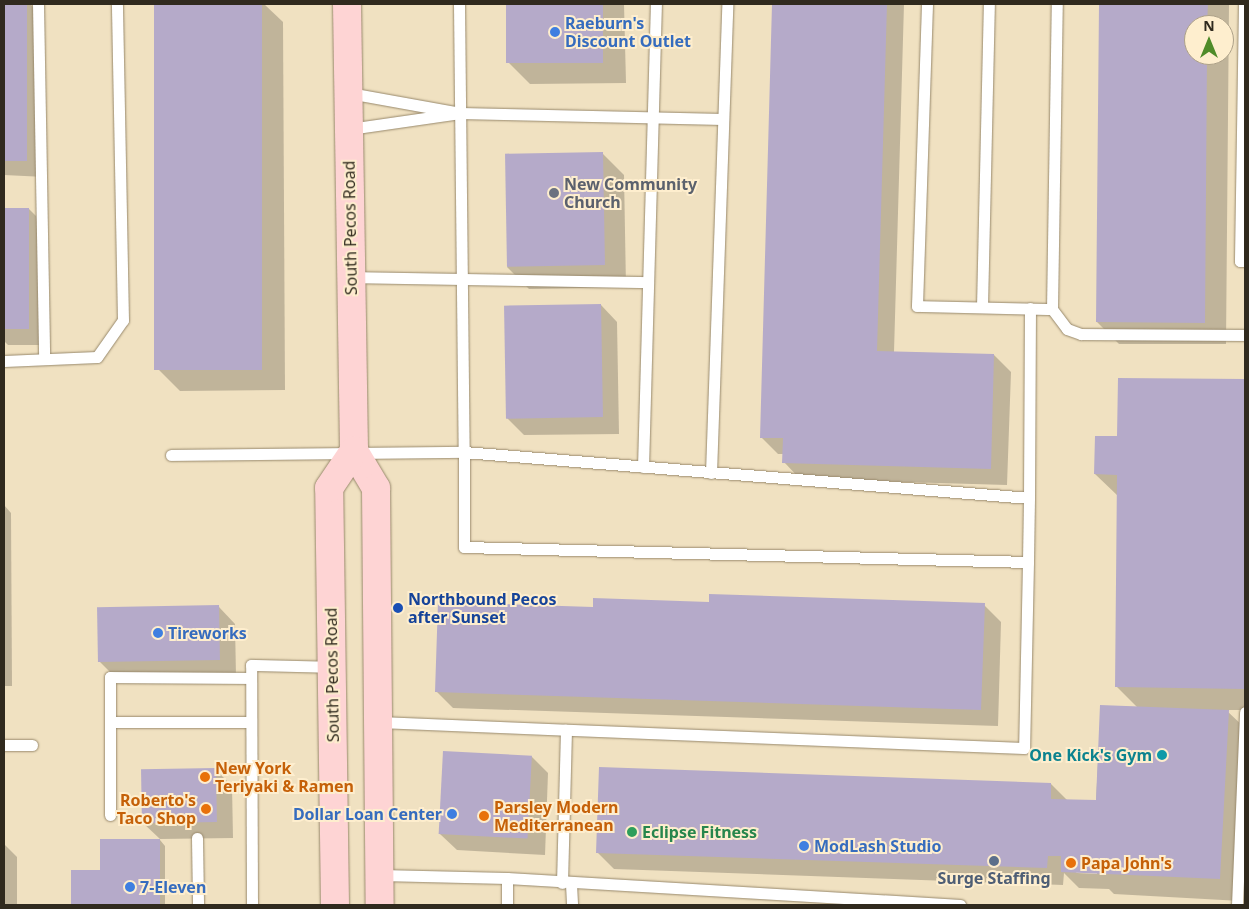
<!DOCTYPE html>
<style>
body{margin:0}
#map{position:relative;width:1249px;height:909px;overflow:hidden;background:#f0e1c1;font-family:"Noto Sans",sans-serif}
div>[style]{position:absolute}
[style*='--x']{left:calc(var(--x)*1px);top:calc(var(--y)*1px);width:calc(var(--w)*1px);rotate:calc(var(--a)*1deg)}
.shadow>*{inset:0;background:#0003}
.building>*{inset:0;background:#b5aac9;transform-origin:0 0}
.roads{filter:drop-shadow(0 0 1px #98896c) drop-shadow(0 0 1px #98896c)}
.lane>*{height:11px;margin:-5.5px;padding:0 5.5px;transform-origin:5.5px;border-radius:5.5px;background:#fff}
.primary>*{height:28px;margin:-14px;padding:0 14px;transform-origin:14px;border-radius:14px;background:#fed4d4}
.dots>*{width:14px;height:14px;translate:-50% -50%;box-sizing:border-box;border:2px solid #feeece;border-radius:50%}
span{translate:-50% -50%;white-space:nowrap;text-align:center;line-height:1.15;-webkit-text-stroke:4px #feeece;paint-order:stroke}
.shop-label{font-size:16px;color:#366cbe;font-weight:700}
.left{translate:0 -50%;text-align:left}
.right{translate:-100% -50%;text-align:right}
.worship-label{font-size:16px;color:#5b616d;font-weight:700}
.street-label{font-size:16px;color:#302a1e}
.transit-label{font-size:16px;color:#164399;font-weight:700}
.culture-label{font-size:16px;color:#0d838f;font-weight:700}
.food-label{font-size:16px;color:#c56008;font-weight:700}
.leisure-label{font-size:16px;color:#27864d;font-weight:700}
.service-label{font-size:16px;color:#4e5e75;font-weight:700}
.frame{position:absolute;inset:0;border:5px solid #302a1e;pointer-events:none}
.north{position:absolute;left:1184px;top:15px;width:50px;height:50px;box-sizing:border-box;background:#feeece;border:1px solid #aca088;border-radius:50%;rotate:0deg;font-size:14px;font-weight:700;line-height:20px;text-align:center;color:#302a1e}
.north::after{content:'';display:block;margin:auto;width:18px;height:22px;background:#4f8b29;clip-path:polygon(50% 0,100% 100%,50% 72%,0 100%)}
</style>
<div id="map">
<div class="shadow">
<div style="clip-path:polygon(4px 4px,30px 4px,43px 17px,45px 177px,4px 175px)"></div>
<div style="clip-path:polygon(156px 4px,264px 4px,283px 22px,285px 390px,180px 391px,158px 369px)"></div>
<div style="clip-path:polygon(507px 4px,624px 4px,626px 83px,530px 84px,508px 62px)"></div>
<div style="clip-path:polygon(773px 4px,904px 4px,894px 352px,994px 355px,1011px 372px,1007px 485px,800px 479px,784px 462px,784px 454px,778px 454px,761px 437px)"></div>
<div style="clip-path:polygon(evenodd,1101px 4px,1229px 4px,1226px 344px,1119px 344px,1097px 322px,1101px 4px,1194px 25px,1224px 25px,1224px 55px,1194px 55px,1194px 25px)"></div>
<div style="clip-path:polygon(602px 153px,624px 175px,626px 287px,529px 289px,507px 267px)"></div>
<div style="clip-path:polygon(4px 209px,29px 209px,46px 226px,46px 345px,8px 345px,4px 341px)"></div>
<div style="clip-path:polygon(601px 305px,617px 322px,619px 434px,524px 435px,507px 418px)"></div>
<div style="clip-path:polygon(evenodd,1119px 379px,1245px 380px,1245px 710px,1226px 710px,1245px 728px,1241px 901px,1114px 894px,1109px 889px,1079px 888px,1064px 873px,1063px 885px,614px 869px,597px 852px,1051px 784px,1067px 800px,1096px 801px,1101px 706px,1137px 707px,1116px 686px,1118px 496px,1095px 474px,1119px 437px,1119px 379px,1074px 871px,1097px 872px,1097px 874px,1077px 873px,1074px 871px)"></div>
<div style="clip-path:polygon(4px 505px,11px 513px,12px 686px,4px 686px)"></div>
<div style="clip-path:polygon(710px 604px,984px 605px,1001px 622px,998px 726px,453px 708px,436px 691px,594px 608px)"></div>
<div style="clip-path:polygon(219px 607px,235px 624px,236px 677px,116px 678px,99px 661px)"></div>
<div style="clip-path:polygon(531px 756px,548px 773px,545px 855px,457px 850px,440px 834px)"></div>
<div style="clip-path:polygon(215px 769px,232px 786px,233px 838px,160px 839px,143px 823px)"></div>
<div style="clip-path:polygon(160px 840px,165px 846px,165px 905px,73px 905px,72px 871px,99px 871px)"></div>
<div style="clip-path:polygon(4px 844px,17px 857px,17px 905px,4px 905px)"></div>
</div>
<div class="building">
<div style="left:4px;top:4px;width:23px;height:157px"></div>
<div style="left:154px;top:4px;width:108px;height:366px"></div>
<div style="left:506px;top:4px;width:97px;height:59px"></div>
<div style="clip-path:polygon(772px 4px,887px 4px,877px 351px,994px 354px,991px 469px,782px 463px,783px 438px,760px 438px)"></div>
<div style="clip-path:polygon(1099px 4px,1208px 4px,1207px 25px,1194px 25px,1194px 55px,1207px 55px,1205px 323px,1096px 322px)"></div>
<div style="left:603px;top:152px;width:113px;height:98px;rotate:89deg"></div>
<div style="left:4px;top:208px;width:25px;height:121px"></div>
<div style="left:601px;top:304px;width:113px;height:97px;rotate:89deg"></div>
<div style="clip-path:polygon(1118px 378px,1245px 379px,1245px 689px,1115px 687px,1117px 475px,1094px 474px,1095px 436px,1117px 436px)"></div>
<div style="clip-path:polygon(709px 594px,985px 603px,981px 710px,435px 692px,438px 602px,593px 607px,593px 598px,709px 602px)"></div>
<div style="left:219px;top:605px;width:55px;height:122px;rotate:89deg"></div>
<div style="clip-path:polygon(1100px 705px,1229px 710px,1220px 879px,1061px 872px,1061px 856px,1048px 856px,1047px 868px,596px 853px,599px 767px,1051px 783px,1051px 799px,1096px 800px)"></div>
<div style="left:443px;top:751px;width:89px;height:83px;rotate:3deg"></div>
<div style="left:216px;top:768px;width:54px;height:75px;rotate:89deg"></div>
<div style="clip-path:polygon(100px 839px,160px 839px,160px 905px,71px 905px,71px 870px,100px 870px)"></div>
</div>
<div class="roads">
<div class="lane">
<div style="--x:38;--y:4;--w:355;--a:89"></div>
<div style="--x:459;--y:4;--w:448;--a:89.4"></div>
<div style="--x:464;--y:452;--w:567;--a:4.65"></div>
<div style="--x:1029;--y:498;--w:64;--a:90.9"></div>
<div style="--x:927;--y:4;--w:302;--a:91.9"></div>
<div style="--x:917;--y:306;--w:135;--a:1.3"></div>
<div style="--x:1052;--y:309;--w:305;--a:-89.1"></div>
<div style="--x:1244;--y:4;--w:257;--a:90.9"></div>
<div style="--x:1240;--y:261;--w:5;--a:0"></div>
<div style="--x:349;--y:93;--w:113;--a:10.2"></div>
<div style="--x:460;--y:113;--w:112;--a:171.8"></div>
<div style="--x:460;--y:113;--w:263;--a:1.3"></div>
<div style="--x:351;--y:277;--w:297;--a:1"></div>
<div style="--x:982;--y:307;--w:303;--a:-88.7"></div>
<div style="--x:1052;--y:309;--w:25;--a:53"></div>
<div style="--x:1067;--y:329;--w:15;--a:20"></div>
<div style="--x:1081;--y:334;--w:164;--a:0.3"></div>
<div style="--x:4;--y:361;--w:93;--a:-2.5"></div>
<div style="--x:97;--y:357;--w:45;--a:-54.9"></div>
<div style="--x:123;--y:320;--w:316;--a:-91.1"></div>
<div style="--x:171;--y:455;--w:293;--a:-0.6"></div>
<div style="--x:464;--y:452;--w:95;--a:90"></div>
<div style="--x:464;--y:547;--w:564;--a:1.52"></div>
<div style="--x:1028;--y:562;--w:186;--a:91.2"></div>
<div style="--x:1024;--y:748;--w:458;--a:-177.7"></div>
<div style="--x:643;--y:467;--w:463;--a:-88.4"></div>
<div style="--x:711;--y:473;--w:469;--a:-88"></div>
<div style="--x:1029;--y:498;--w:190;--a:-89.7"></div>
<div style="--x:110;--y:722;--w:139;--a:0"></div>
<div style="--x:379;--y:722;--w:187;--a:2.4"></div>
<div style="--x:566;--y:730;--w:153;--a:91.5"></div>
<div style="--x:4;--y:745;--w:28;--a:0"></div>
<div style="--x:110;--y:815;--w:138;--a:-90"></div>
<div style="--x:110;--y:677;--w:141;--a:0.4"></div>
<div style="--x:197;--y:838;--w:67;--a:89.1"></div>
<div style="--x:380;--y:875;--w:127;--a:1.4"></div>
<div style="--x:507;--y:878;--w:454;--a:3.4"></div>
<div style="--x:507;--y:878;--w:27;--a:90"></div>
<div style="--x:571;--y:884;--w:21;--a:87"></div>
<div style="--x:252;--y:905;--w:240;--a:-90.2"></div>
<div style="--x:251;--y:665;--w:81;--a:1.4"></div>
<div style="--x:1237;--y:905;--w:193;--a:-87.6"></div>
</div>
<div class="primary">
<div style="--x:347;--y:4;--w:447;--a:89.1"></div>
<div style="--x:354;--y:451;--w:43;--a:59.3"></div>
<div style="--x:376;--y:488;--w:417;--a:89.5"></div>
<div style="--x:335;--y:905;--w:417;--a:-90.8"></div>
<div style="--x:329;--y:488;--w:45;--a:-56"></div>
</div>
</div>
<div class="dots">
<div style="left:555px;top:32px;background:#3f7fe0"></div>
<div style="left:554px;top:193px;background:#6b7280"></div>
<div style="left:398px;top:608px;background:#1a4fb4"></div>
<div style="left:158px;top:633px;background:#3f7fe0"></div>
<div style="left:1162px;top:755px;background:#0f9aa8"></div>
<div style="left:205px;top:777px;background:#e8710a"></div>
<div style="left:206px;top:809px;background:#e8710a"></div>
<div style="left:452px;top:814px;background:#3f7fe0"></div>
<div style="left:484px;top:816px;background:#e8710a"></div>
<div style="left:632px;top:832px;background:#2e9e5b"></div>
<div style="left:804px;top:846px;background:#3f7fe0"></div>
<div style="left:994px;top:861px;background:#5c6f8a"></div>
<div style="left:1071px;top:863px;background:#e8710a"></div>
<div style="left:130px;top:887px;background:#3f7fe0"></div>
</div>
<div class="shop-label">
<span class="left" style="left:565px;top:32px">Raeburn's<br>Discount Outlet</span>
<span class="left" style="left:168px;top:633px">Tireworks</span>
<span class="right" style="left:442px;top:814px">Dollar Loan Center</span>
<span class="left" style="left:814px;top:846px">ModLash Studio</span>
<span class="left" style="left:140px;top:887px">7-Eleven</span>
</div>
<div class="worship-label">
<span class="left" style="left:564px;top:193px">New Community<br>Church</span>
</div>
<div class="street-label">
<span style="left:350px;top:228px;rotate:-91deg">South Pecos Road</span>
<span style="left:332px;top:675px;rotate:-91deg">South Pecos Road</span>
</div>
<div class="transit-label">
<span class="left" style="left:408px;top:608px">Northbound Pecos<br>after Sunset</span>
</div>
<div class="culture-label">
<span class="right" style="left:1152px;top:755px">One Kick's Gym</span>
</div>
<div class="food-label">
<span class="left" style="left:215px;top:777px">New York<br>Teriyaki &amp; Ramen</span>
<span class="right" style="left:196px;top:809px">Roberto's<br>Taco Shop</span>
<span class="left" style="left:494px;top:816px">Parsley Modern<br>Mediterranean</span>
<span class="left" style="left:1081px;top:863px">Papa John's</span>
</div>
<div class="leisure-label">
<span class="left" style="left:642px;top:832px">Eclipse Fitness</span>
</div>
<div class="service-label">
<span style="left:994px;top:878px">Surge Staffing</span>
</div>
<div class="frame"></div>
<div class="north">N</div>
</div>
